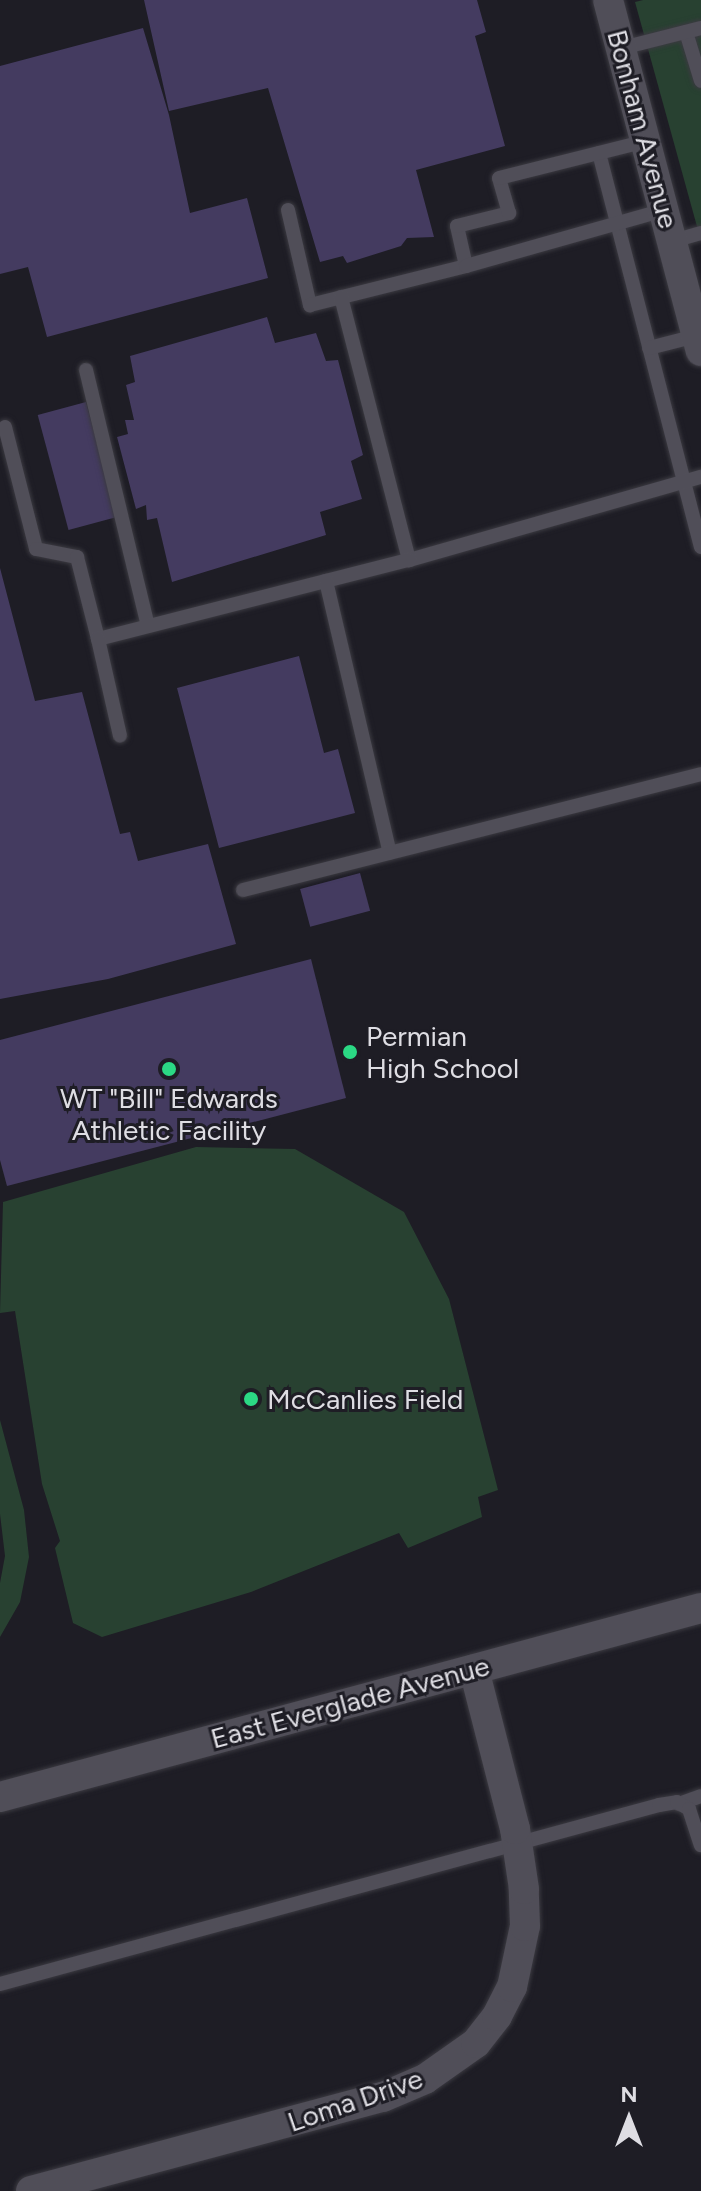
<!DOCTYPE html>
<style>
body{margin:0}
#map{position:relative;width:701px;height:2191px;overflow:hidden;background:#1e1d25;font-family:Figtree,sans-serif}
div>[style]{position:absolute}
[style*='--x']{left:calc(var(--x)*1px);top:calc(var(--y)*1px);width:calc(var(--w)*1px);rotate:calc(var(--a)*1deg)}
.green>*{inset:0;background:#284131}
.building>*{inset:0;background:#443b60;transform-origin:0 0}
.roads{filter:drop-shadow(0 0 2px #3b3a41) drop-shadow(0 0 2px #3b3a41)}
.lane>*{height:14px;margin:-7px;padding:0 7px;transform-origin:7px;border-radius:7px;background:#504e58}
.street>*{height:30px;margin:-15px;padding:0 15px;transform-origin:15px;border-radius:15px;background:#504e58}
.dots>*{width:22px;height:22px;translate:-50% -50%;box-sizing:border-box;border:4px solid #1e1d25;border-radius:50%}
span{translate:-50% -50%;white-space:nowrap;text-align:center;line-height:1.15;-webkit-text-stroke:6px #1e1d25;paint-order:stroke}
.street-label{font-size:28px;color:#dedde3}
.poi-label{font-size:28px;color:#dedde3}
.left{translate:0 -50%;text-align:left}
.north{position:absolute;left:589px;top:2079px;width:80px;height:80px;-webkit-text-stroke:6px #1e1d25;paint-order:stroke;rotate:0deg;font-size:22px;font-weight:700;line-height:32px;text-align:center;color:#dedde3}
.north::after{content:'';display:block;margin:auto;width:28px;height:36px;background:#dedde3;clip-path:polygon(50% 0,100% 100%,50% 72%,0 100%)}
</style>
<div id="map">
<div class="green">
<div style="clip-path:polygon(643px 0,701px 0,701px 241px,635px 2px)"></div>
<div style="clip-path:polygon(196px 1147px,295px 1149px,404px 1212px,449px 1299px,498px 1490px,478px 1497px,482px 1517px,408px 1548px,399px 1533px,251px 1592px,102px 1637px,73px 1623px,55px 1548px,60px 1541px,42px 1484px,15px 1311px,0 1313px,3px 1202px)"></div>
<div style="clip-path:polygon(0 1420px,24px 1510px,29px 1557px,20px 1602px,0 1637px,0 1583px,5px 1556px,0 1514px)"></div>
</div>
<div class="building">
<div style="clip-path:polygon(144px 0,477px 0,486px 32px,475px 36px,505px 146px,416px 170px,434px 237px,407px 238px,401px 246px,347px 263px,343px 256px,320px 262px,268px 88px,169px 111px)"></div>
<div style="clip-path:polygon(143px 28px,169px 115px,190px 213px,247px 198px,268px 278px,47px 337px,28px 267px,0 274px,0 66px)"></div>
<div style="clip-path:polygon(267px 317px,275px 343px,316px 333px,326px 361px,338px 360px,363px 455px,351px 461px,362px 499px,320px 512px,326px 535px,172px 582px,157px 518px,147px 520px,146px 505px,136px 509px,117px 437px,128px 434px,125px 420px,134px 420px,126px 385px,135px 382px,130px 356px)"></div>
<div style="left:86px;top:402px;width:119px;height:50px;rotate:75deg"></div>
<div style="clip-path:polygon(0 568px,35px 701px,82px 692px,120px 834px,130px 832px,138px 861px,208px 844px,236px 944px,108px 979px,0 999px)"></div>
<div style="clip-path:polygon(299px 656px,324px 753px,338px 749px,355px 813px,219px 848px,177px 688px)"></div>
<div style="left:360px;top:873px;width:39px;height:62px;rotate:75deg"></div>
<div style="clip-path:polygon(311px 959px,346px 1098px,7px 1186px,0 1160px,0 1040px)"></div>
</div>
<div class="roads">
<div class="lane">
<div style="--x:686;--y:32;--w:51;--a:73"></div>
<div style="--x:622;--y:48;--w:81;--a:-14.2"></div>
<div style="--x:599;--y:153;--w:407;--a:75.5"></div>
<div style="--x:288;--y:210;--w:98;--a:77"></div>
<div style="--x:310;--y:305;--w:161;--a:-14"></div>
<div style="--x:466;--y:266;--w:41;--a:-102.7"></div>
<div style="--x:457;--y:226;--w:54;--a:-14"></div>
<div style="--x:509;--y:213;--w:36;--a:-106"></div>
<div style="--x:499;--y:178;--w:152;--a:-14.1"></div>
<div style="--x:673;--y:241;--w:29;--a:-16"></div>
<div style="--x:466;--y:266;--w:206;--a:-15.8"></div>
<div style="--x:341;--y:297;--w:272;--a:75.5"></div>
<div style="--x:409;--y:560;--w:304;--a:-15.9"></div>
<div style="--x:649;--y:348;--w:49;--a:-14.3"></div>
<div style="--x:86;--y:370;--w:263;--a:76.4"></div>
<div style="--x:5;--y:427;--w:126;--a:75.7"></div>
<div style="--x:36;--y:549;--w:42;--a:11"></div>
<div style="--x:77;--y:557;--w:85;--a:75.6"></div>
<div style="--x:98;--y:639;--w:321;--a:-14.3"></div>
<div style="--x:326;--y:581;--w:279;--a:76.8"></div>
<div style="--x:98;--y:639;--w:99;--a:77.2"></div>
<div style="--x:243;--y:890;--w:472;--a:-14.2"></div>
<div style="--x:679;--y:1804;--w:23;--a:-20"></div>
<div style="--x:0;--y:1984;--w:683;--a:-15.2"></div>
<div style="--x:659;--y:1805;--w:18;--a:-9"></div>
<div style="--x:677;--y:1802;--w:14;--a:30"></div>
<div style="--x:689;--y:1809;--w:38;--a:72"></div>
</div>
<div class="street">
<div style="--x:608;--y:0;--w:363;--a:75.2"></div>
<div style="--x:0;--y:1797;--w:726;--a:-15.09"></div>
<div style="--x:31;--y:2191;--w:364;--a:-15"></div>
<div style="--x:383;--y:2097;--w:46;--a:-23.2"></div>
<div style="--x:425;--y:2079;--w:62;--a:-35.2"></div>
<div style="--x:476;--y:2043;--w:34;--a:-52"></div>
<div style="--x:497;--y:2016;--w:33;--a:-63"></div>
<div style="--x:512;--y:1987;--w:62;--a:-78"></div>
<div style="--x:525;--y:1926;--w:37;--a:-92"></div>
<div style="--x:524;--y:1889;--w:61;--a:-98.5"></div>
<div style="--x:515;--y:1829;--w:165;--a:-104.4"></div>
</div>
</div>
<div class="dots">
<div style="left:350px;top:1052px;background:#2bd884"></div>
<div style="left:169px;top:1069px;background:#2bd884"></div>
<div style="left:251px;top:1399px;background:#2bd884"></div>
</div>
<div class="street-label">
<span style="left:643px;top:129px;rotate:75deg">Bonham Avenue</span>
<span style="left:350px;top:1702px;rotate:-15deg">East Everglade Avenue</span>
<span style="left:355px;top:2100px;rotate:-19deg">Loma Drive</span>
</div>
<div class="poi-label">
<span class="left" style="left:366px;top:1052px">Permian<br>High School</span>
<span style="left:169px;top:1114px">WT "Bill" Edwards<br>Athletic Facility</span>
<span class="left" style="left:267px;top:1399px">McCanlies Field</span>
</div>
<div class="north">N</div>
</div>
